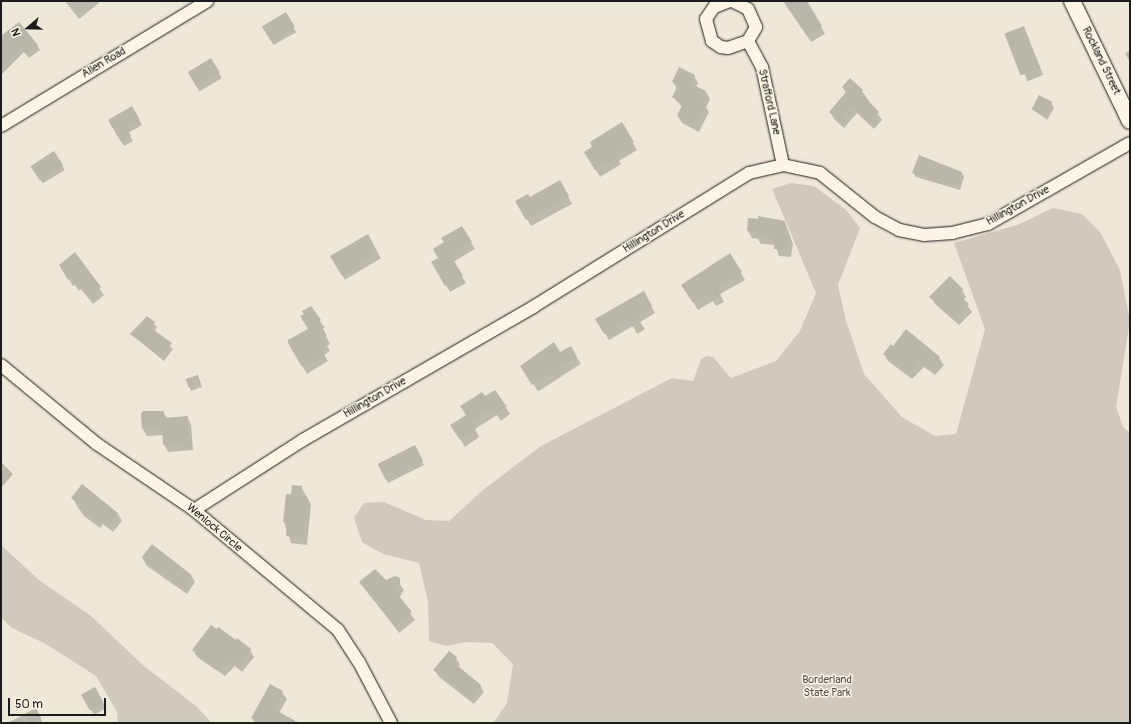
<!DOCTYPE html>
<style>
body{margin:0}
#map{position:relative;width:1131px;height:724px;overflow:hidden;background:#eee8d9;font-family:Pangolin,sans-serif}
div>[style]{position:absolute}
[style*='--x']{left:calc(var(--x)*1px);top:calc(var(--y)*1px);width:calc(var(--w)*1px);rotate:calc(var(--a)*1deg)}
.green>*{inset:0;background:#cfcabd}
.shadow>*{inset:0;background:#0003;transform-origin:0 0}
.building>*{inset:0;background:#bab6aa;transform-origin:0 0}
.roads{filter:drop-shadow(0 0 1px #1c1c1c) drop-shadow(0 0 1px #1c1c1c)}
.street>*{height:12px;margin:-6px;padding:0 6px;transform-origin:6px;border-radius:6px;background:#fcf5e5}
.secondary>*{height:16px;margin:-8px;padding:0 8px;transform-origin:8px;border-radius:8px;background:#fcf5e5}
span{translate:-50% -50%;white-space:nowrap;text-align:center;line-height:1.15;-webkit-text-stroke:3px #fcf5e5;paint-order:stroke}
.street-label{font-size:11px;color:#1c1c1c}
.park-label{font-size:11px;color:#52504c}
.frame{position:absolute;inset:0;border:2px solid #1c1c1c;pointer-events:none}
.north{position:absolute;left:8px;top:8px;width:40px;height:40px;-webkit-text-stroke:3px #fcf5e5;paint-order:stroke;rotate:250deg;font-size:11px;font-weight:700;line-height:16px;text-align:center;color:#1c1c1c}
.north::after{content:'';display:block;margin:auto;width:14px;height:18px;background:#1c1c1c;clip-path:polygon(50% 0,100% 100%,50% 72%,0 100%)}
.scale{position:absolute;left:8px;top:698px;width:98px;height:18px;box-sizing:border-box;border:2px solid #1c1c1c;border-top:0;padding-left:5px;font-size:12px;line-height:14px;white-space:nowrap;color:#1c1c1c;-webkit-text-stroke:3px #fcf5e5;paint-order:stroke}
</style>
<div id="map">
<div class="green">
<div style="clip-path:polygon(791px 183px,814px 186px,846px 210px,860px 228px,838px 285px,846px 321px,864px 374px,902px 417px,935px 436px,956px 434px,985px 329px,954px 243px,1017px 225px,1053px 208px,1082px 214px,1100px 232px,1120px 270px,1130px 321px,1116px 407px,1123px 427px,1130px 433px,1130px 723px,493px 723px,507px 703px,513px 664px,492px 643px,467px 642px,446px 646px,429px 641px,428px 601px,419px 563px,383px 554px,362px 542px,354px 518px,364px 503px,384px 502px,426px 520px,449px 521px,483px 490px,541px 446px,672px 378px,693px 381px,701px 359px,707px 356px,713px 357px,731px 378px,776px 361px,800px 331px,816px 293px,772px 189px)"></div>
<div style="clip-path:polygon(1px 545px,39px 580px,91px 616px,144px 666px,196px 706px,212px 723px,118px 723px,117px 712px,96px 676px,46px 644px,12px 628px,1px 617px)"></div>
</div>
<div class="shadow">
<div style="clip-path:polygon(65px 1px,98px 1px,99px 3px,79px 19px)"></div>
<div style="clip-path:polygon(784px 1px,807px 1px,825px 34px,811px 42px)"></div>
<div style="left:286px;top:14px;width:21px;height:26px;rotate:61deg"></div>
<div style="left:1023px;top:27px;width:52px;height:17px;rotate:67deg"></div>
<div style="clip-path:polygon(1px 38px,37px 45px,40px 50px,29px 58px,24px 52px,1px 75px)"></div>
<div style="clip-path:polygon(1130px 51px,1130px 62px,1125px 53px)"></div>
<div style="left:211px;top:60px;width:21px;height:26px;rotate:59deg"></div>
<div style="clip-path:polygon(694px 76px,698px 83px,696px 87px,706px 92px,710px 99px,706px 107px,709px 112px,699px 132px,682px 123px,678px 116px,682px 107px,673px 97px,677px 89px,673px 82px)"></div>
<div style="clip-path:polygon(843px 87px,862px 91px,882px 120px,874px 129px,857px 113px,844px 128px,834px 119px,830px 112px,846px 93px)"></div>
<div style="clip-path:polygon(1051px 103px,1054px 108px,1047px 120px,1032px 109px)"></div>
<div style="clip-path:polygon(132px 108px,142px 125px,128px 133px,133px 141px,124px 146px,109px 121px)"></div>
<div style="clip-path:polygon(621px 123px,637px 150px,619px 161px,621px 164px,600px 177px,586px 152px)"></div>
<div style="left:54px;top:152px;width:21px;height:26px;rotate:59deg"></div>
<div style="clip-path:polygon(913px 172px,962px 173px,964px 177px,960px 190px,916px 177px)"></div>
<div style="clip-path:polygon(560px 181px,572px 204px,531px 226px,517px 201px,530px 198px)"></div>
<div style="clip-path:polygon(785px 222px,793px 244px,791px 257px,779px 256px,775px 245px,761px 244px,758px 239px,752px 238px,748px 231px)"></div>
<div style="clip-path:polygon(462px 227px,475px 249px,453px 262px,466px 283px,450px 292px,433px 262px,439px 259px)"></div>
<div style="left:367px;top:235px;width:27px;height:42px;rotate:59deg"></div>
<div style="clip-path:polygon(75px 254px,104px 295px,93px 304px,81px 289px,79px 291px,75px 285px,73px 286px,64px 272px)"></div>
<div style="clip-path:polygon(730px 255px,745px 280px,720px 294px,724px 302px,716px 306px,713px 301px,698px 310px,683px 285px)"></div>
<div style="clip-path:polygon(950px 278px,962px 290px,966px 297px,963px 300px,972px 312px,959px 325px,935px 304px,931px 297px)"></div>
<div style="clip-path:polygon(643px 292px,655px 313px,640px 322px,645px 329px,637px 334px,633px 326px,609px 340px,597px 319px)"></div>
<div style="clip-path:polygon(310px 307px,325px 328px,322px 329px,330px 344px,327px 346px,330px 351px,324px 355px,328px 361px,307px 374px,289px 343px,309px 329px,305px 314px)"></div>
<div style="clip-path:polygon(147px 317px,157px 327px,154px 332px,173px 349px,164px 361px,131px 334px)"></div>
<div style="left:570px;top:347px;width:20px;height:51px;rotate:57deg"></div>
<div style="clip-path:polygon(893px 347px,939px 358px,944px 365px,935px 375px,924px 367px,912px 379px,888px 361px,884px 354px)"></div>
<div style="clip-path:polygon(198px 378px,202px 387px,191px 391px,187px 380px)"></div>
<div style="clip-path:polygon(484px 398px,506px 408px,510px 414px,501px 421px,497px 415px,475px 429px,479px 437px,465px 447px,456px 432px,467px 416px)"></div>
<div style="clip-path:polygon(163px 412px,167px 418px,187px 417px,191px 424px,193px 450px,168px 452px,164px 444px,163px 435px,147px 436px,143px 429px)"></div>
<div style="clip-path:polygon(417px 451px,424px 465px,388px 483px,386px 478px)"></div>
<div style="clip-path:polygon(1px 462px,13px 474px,2px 487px,1px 486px)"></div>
<div style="clip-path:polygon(83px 485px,118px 514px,122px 521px,113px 532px,103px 524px,100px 528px,84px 516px,77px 506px,73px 498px)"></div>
<div style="clip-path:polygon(301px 487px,311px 504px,307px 545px,291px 543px,284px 522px,292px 495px)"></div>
<div style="clip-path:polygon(152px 545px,191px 575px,195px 582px,187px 594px,147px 566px,143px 559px)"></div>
<div style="clip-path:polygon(395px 577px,404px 590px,399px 598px,415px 620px,399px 633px,361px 582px,386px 581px)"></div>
<div style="clip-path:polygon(193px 650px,250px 650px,254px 657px,242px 672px,235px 666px,225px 676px,197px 657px)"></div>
<div style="clip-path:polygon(456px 658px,460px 665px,458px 667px,480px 685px,484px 692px,474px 704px,439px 677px,435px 670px)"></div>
<div style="left:95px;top:688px;width:23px;height:14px;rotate:61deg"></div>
<div style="clip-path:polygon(282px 692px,287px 699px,279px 713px,297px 723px,255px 723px,252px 718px)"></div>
<div style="clip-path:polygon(36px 709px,43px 723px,7px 723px)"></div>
</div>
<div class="building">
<div style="clip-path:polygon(783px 1px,807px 1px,822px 26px,807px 36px)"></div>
<div style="left:286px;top:12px;width:17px;height:28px;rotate:59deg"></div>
<div style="clip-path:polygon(19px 22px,38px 45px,26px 54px,21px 48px,1px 66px,1px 36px)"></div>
<div style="left:1024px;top:26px;width:45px;height:21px;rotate:69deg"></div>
<div style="left:211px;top:58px;width:17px;height:27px;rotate:59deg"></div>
<div style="clip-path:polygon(679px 67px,695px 75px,691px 84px,706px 91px,701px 102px,705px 104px,695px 125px,677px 116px,683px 103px,672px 97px,678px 85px,672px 82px)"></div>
<div style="clip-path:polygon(850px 78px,863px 90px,861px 93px,879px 112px,870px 122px,853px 107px,840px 122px,829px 112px,847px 91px,842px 87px)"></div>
<div style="left:1039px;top:95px;width:15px;height:16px;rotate:28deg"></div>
<div style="clip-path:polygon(132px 106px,140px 120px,127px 128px,131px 136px,121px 142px,108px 120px)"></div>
<div style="clip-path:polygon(622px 122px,634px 142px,616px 153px,618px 157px,595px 170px,584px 152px,592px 147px,590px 142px)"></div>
<div style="left:54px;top:151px;width:17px;height:28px;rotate:57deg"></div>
<div style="clip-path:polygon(919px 155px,962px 172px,957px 186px,912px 173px)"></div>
<div style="clip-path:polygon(560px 180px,569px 196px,526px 220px,515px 201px,528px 194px,530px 197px)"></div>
<div style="clip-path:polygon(758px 216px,785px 221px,784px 235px,789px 236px,788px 250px,774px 249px,775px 239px,756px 237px,757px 232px,747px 231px,748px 218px,758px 219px)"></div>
<div style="clip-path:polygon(462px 226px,472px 242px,450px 254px,463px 276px,445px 286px,431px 262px,438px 258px,433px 249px,444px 242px,441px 238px)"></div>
<div style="clip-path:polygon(368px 234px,377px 251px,342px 276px,330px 256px)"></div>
<div style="clip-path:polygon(75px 252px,101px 287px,88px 297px,77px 283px,75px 284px,70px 278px,68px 280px,59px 265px)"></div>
<div style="clip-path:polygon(730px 253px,742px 272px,717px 287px,721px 294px,712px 300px,708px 294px,693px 303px,681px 285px)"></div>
<div style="clip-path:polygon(950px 276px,963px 289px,958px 294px,969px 304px,955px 318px,929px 297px)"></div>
<div style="clip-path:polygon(644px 291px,652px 306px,637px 314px,641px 322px,632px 327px,628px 320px,604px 334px,595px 319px)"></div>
<div style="clip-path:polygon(311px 306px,321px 320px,319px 322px,327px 336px,324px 338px,327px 344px,321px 347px,325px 354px,302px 367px,288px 343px,288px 340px,308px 329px,300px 316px,304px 314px,302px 311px)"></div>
<div style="clip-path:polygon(147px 316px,155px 322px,151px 328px,172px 343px,161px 357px,130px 334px)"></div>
<div style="clip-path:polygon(906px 329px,940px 357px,931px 369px,920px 361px,908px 373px,883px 354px,891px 344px,893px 346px)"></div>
<div style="clip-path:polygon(554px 342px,560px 352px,571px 346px,577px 357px,532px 385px,520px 366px)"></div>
<div style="left:198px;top:375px;width:9px;height:13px;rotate:72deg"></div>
<div style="clip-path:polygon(495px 390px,507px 407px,496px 414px,492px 408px,471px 422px,476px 430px,460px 440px,450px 425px,466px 415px,460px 406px,482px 392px,485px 396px)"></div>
<div style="clip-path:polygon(143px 411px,164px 411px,164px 418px,188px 416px,189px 443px,163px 445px,162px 428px,142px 429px,141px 414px)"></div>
<div style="left:415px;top:445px;width:18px;height:42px;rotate:63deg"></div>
<div style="clip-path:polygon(82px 484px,118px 513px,109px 526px,99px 518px,96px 521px,78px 508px,81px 505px,71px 498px)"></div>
<div style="clip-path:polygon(292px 485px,302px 486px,301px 495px,307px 496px,304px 538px,286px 536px,287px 522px,283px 522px,286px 494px,291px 494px)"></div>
<div style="left:152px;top:544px;width:50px;height:17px;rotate:38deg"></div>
<div style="clip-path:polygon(375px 569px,386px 580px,395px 576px,400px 578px,400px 584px,395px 591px,412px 612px,395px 627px,359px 582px)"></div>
<div style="clip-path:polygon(211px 625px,217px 629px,218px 627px,236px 640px,237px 638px,251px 649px,238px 665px,231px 660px,220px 670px,192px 650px)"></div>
<div style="clip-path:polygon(449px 651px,457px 657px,453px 662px,481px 685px,470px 698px,433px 670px)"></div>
<div style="clip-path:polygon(270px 684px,283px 691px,274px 709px,299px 723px,260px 723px,251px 718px)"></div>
<div style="left:95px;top:687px;width:18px;height:16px;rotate:61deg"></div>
<div style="left:36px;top:708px;width:11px;height:12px;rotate:63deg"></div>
</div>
<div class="roads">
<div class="street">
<div style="--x:730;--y:1;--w:17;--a:159"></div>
<div style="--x:714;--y:7;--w:14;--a:124"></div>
<div style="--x:706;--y:19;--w:23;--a:75"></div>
<div style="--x:712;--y:41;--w:11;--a:34"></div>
<div style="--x:721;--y:47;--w:7;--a:8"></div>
<div style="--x:728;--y:48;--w:21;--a:-19"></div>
<div style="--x:748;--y:41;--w:16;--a:-60"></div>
<div style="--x:756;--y:27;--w:20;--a:-114"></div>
<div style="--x:748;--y:9;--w:18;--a:-153"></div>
<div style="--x:748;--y:41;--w:30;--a:62"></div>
<div style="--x:762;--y:67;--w:100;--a:77.9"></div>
<div style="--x:1;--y:126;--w:241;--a:-31.2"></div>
<div style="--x:1;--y:365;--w:124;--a:39.5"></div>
<div style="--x:97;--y:444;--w:117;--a:34.2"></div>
<div style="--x:194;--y:510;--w:187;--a:39.8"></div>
<div style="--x:338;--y:630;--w:38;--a:57"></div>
<div style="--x:359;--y:662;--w:69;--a:62.3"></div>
<div style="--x:194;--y:510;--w:130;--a:-32.7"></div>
<div style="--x:303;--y:440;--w:266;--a:-30"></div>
<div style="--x:533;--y:307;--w:254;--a:-31.8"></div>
<div style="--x:749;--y:173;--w:35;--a:-13"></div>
<div style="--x:783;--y:165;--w:38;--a:12"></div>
<div style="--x:820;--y:173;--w:70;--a:38.7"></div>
<div style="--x:875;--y:217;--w:27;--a:28"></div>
<div style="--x:899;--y:230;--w:25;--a:11"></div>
<div style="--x:924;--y:235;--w:28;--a:-4"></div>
<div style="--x:952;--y:233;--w:37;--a:-14"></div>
<div style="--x:988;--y:224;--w:163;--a:-29.7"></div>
</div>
<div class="secondary">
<div style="--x:1072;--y:1;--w:133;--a:64.2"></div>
</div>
</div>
<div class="street-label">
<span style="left:1101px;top:61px;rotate:64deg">Rockland Street</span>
<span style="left:104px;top:63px;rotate:-31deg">Allen Road</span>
<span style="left:769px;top:102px;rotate:77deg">Strafford Lane</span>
<span style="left:1018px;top:206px;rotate:-29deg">Hillington Drive</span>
<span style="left:654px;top:232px;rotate:-32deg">Hillington Drive</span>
<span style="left:375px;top:398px;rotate:-30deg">Hillington Drive</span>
<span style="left:214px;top:528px;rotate:40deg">Wenlock Circle</span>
</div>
<div class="park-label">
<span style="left:827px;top:687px">Borderland<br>State Park</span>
</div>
<div class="frame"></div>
<div class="north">N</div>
<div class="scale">50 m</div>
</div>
